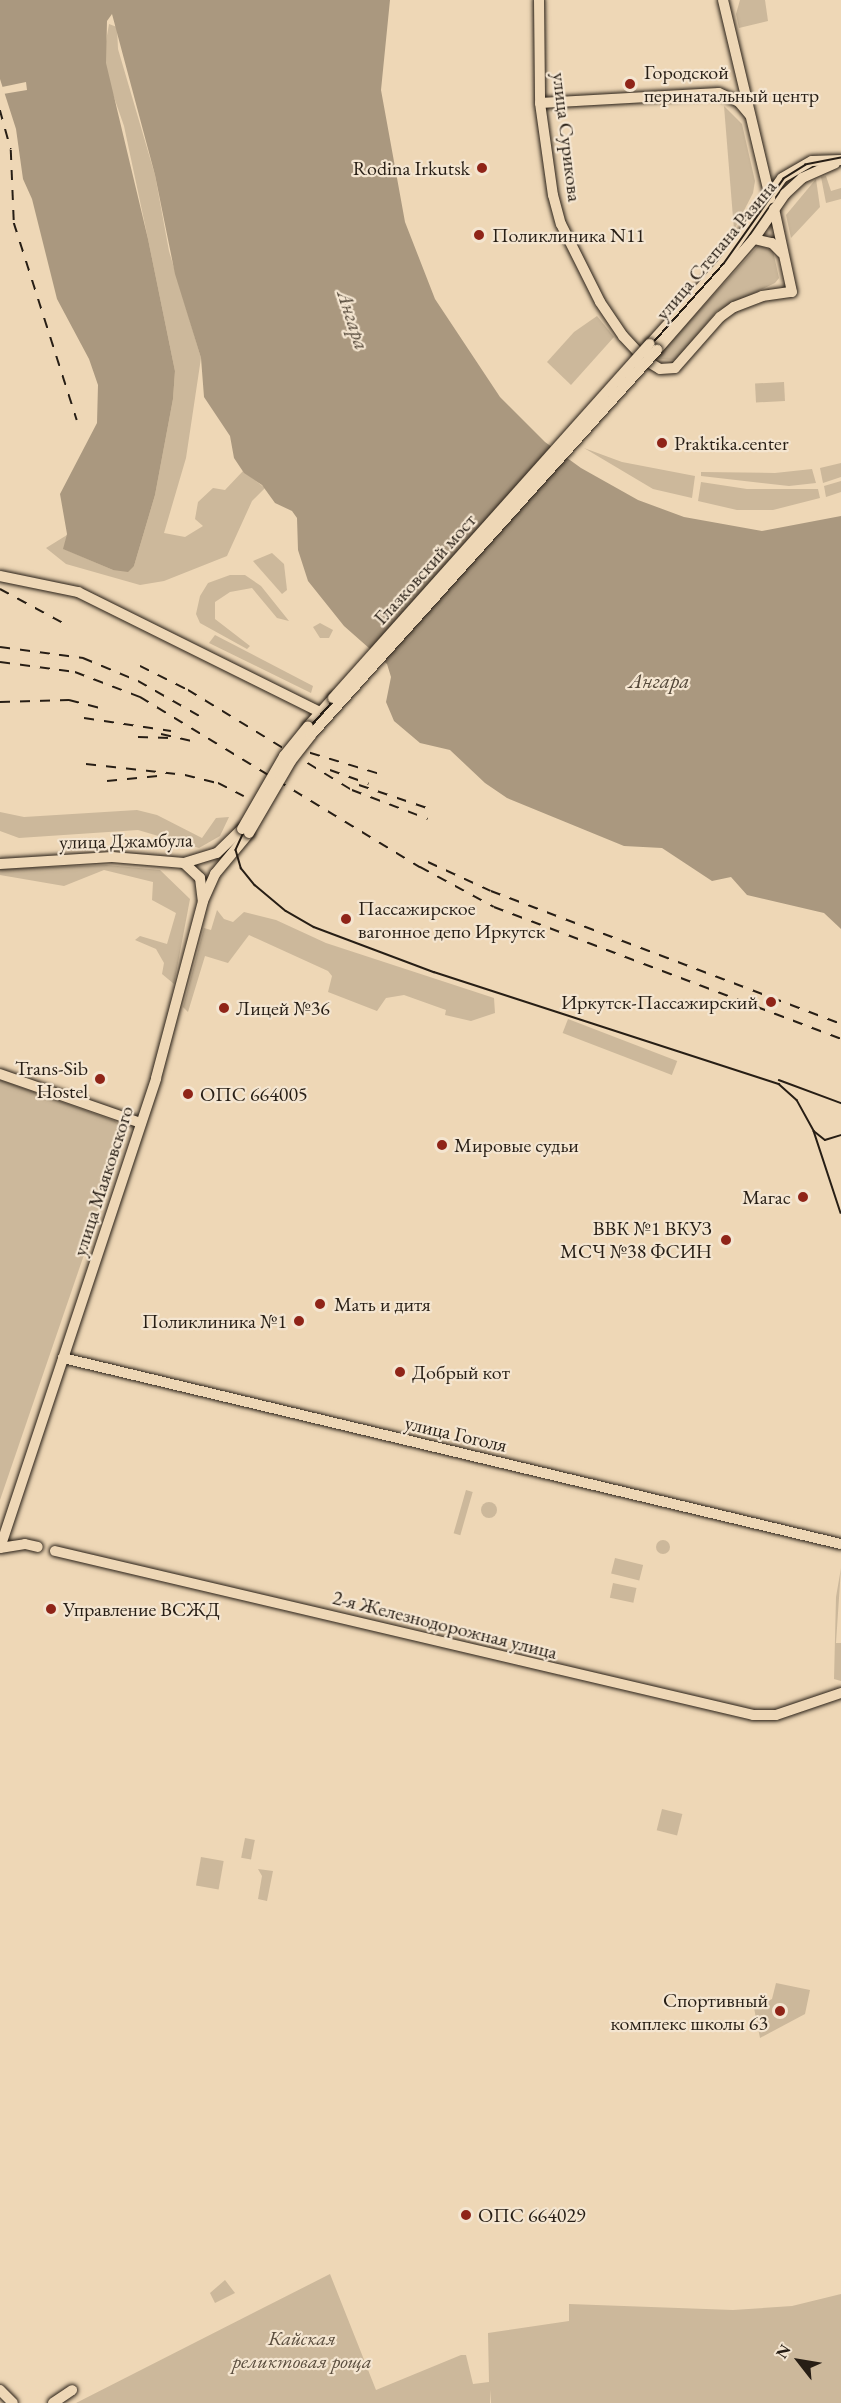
<!DOCTYPE html>
<meta charset="utf-8">
<style>
body{margin:0}
#map{position:relative;width:841px;height:2403px;overflow:hidden;background:#eed7b6;font-family:"EB Garamond",serif}
div>[style]{position:absolute}
[style*='--x']{left:calc(var(--x)*1px);top:calc(var(--y)*1px);width:calc(var(--w)*1px);rotate:calc(var(--a)*1deg)}
.green>*{inset:0;background:#ccb89b;transform-origin:0 0}
.round{border-radius:50%}
.water>*{inset:0;background:#aa987f}
.pier>*{inset:0;background:#eed7b6}
.roads{filter:drop-shadow(0 0 2px #271e15) drop-shadow(0 0 2px #271e15)}
.major>*{height:10px;margin:-5px;padding:0 5px;transform-origin:5px;border-radius:5px;background:#eed7b6}
.tram>*{height:1.5px;margin:-0.75px;padding:0 0.75px;transform-origin:0.75px;border-radius:0.75px;background:#271e15}
.rail>*{height:1.5px;margin-top:-0.75px;transform-origin:0;background:repeating-linear-gradient(90deg,#271e15 0 10px,transparent 0 20px)}
.bridges{filter:drop-shadow(0 0 2px #271e15) drop-shadow(0 0 2px #271e15)}
.major-bridge>*{height:10px;margin:-5px;padding:0 5px;transform-origin:5px;border-radius:5px;background:#eed7b6}
.dots>*{width:16px;height:16px;translate:-50% -50%;box-sizing:border-box;border:3px solid #f4e5d0;border-radius:50%}
span{translate:-50% -50%;white-space:nowrap;text-align:center;line-height:1.15;-webkit-text-stroke:4.5px #f4e5d0;paint-order:stroke}
.poi-label{font-size:20px;color:#271e15}
.left{translate:0 -50%;text-align:left}
.right{translate:-100% -50%;text-align:right}
.street-label{font-size:20px;color:#271e15}
.park-label{font-size:20px;color:#594c3d;font-style:italic}
.water-label{font-size:21px;color:#55493a;font-style:italic}
.north{position:absolute;left:769px;top:2331px;width:60px;height:60px;-webkit-text-stroke:4px #f4e5d0;paint-order:stroke;rotate:301deg;font-size:16px;font-weight:700;line-height:24px;text-align:center;color:#271e15}
.north::after{content:'';display:block;margin:auto;width:21px;height:27px;background:#271e15;clip-path:polygon(50% 0,100% 100%,50% 72%,0 100%)}
</style>
<div id="map">
<div class="green">
<div style="clip-path:polygon(740px 0,765px 0,768px 21px,739px 28px,736px 14px)"></div>
<div style="clip-path:polygon(109px 24px,117px 27px,118px 49px,155px 175px,169px 251px,201px 358px,186px 458px,164px 533px,185px 537px,203px 526px,195px 519px,198px 502px,213px 488px,225px 490px,243px 471px,265px 488px,252px 501px,227px 556px,164px 581px,140px 585px,66px 564px,46px 548px,67px 535px,64px 549px,113px 570px,134px 566px,155px 495px,173px 399px,175px 371px,148px 239px,124px 126px,108px 80px,104px 53px)"></div>
<div style="clip-path:polygon(724px 106px,742px 124px,755px 181px,753px 193px,734px 230px)"></div>
<div style="clip-path:polygon(826px 176px,831px 191px,841px 188px,841px 199px,826px 203px,821px 177px)"></div>
<div style="clip-path:polygon(816px 179px,820px 207px,791px 238px,786px 215px)"></div>
<div style="clip-path:polygon(759px 245px,773px 251px,779px 278px,775px 283px,717px 311px,676px 360px,655px 359px)"></div>
<div style="clip-path:polygon(597px 316px,614px 337px,571px 385px,547px 362px,574px 332px)"></div>
<div style="left:784px;top:382px;width:19px;height:29px;rotate:87deg"></div>
<div style="clip-path:polygon(584px 448px,622px 462px,695px 476px,692px 498px,653px 489px)"></div>
<div style="clip-path:polygon(841px 463px,841px 477px,823px 483px,820px 468px)"></div>
<div style="clip-path:polygon(812px 469px,816px 483px,789px 486px,701px 476px,701px 472px,775px 473px)"></div>
<div style="clip-path:polygon(841px 481px,841px 492px,826px 497px,824px 486px)"></div>
<div style="clip-path:polygon(701px 482px,747px 489px,818px 489px,820px 498px,773px 510px,737px 510px,698px 501px)"></div>
<div style="clip-path:polygon(272px 553px,284px 564px,287px 590px,282px 594px,253px 561px)"></div>
<div style="clip-path:polygon(230px 575px,245px 575px,261px 586px,289px 621px,277px 618px,252px 588px,230px 592px,215px 602px,215px 619px,250px 646px,247px 649px,200px 623px,196px 614px,200px 596px,208px 583px)"></div>
<div style="clip-path:polygon(320px 623px,333px 630px,329px 638px,320px 638px,313px 627px)"></div>
<div style="clip-path:polygon(215px 635px,313px 686px,311px 693px,209px 643px)"></div>
<div style="clip-path:polygon(137px 810px,157px 815px,202px 838px,216px 818px,229px 817px,220px 836px,199px 848px,138px 830px,19px 838px,0 831px,0 812px,24px 817px)"></div>
<div style="clip-path:polygon(107px 865px,160px 870px,190px 899px,174px 984px,162px 974px,164px 963px,156px 949px,135px 940px,140px 936px,167px 944px,176px 913px,152px 900px,153px 882px,104px 870px,64px 886px,0 875px,0 869px)"></div>
<div style="clip-path:polygon(217px 910px,224px 919px,233px 922px,244px 912px,276px 920px,326px 943px,494px 998px,495px 1013px,471px 1021px,445px 1015px,446px 1010px,404px 995px,386px 998px,377px 1011px,328px 992px,332px 976px,328px 971px,249px 935px,228px 963px,205px 956px,188px 1012px,183px 1007px,204px 928px,211px 930px)"></div>
<div style="left:568px;top:1019px;width:117px;height:15px;rotate:21deg"></div>
<div style="clip-path:polygon(0 1080px,115px 1121px,123px 1128px,124px 1138px,0 1500px)"></div>
<div style="left:466px;top:1490px;width:7px;height:45px;rotate:16deg"></div>
<div class="round" style="left:481px;top:1502px;width:16px;height:16px"></div>
<div class="round" style="left:656px;top:1540px;width:14px;height:14px"></div>
<div style="left:615px;top:1558px;width:29px;height:16px;rotate:14deg"></div>
<div style="clip-path:polygon(841px 1568px,836px 1643px,841px 1643px,841px 1681px,834px 1679px,836px 1597px)"></div>
<div style="left:613px;top:1583px;width:24px;height:15px;rotate:12deg"></div>
<div style="left:662px;top:1809px;width:21px;height:22px;rotate:14deg"></div>
<div style="left:245px;top:1838px;width:10px;height:20px;rotate:11deg"></div>
<div style="left:201px;top:1857px;width:23px;height:29px;rotate:10deg"></div>
<div style="clip-path:polygon(258px 1869px,273px 1871px,267px 1901px,258px 1899px,262px 1876px)"></div>
<div style="clip-path:polygon(776px 1983px,810px 1990px,805px 2014px,760px 2038px,754px 2008px,772px 1999px)"></div>
<div style="clip-path:polygon(330px 2274px,376px 2390px,461px 2355px,466px 2355px,473px 2384px,489px 2382px,488px 2333px,569px 2321px,569px 2304px,733px 2310px,792px 2306px,841px 2294px,841px 2403px,491px 2403px,490px 2390px,490px 2403px,76px 2403px)"></div>
<div style="clip-path:polygon(225px 2280px,235px 2293px,215px 2303px,210px 2293px)"></div>
</div>
<div class="water">
<div style="clip-path:polygon(0 0,390px 0,381px 90px,405px 222px,435px 299px,500px 397px,545px 442px,581px 468px,638px 500px,684px 517px,762px 531px,841px 516px,841px 929px,824px 913px,747px 895px,731px 877px,712px 881px,662px 848px,624px 846px,507px 798px,485px 783px,450px 750px,420px 743px,394px 721px,386px 702px,391px 677px,387px 664px,344px 626px,308px 581px,298px 550px,297px 518px,292px 511px,275px 503px,262px 485px,244px 473px,234px 458px,230px 436px,204px 397px,201px 358px,175px 274px,155px 175px,112px 14px,107px 21px,106px 63px,148px 239px,175px 371px,173px 399px,155px 495px,134px 566px,128px 572px,113px 570px,63px 549px,67px 534px,60px 494px,97px 423px,98px 385px,89px 359px,57px 299px,32px 199px,23px 179px,16px 129px,0 79px)"></div>
</div>
<div class="pier">
<div style="clip-path:polygon(26px 82px,27px 90px,3px 94px,2px 87px)"></div>
</div>
<div class="roads">
<div class="major">
<div style="--x:539;--y:0;--w:103;--a:89.4"></div>
<div style="--x:540;--y:103;--w:93;--a:82"></div>
<div style="--x:553;--y:195;--w:30;--a:75"></div>
<div style="--x:561;--y:224;--w:87;--a:63.4"></div>
<div style="--x:600;--y:302;--w:41;--a:55.9"></div>
<div style="--x:623;--y:336;--w:33;--a:47"></div>
<div style="--x:645;--y:360;--w:17;--a:31"></div>
<div style="--x:660;--y:369;--w:15;--a:-4"></div>
<div style="--x:675;--y:368;--w:68;--a:-48.6"></div>
<div style="--x:720;--y:317;--w:17;--a:-36"></div>
<div style="--x:734;--y:307;--w:30;--a:-21"></div>
<div style="--x:762;--y:296;--w:30;--a:-8"></div>
<div style="--x:792;--y:292;--w:85;--a:-102.2"></div>
<div style="--x:723;--y:0;--w:204;--a:76.6"></div>
<div style="--x:540;--y:103;--w:179;--a:-3.2"></div>
<div style="--x:719;--y:93;--w:22;--a:24"></div>
<div style="--x:739;--y:102;--w:17;--a:50"></div>
<div style="--x:754;--y:239;--w:18;--a:13"></div>
<div style="--x:772;--y:243;--w:14;--a:45"></div>
<div style="--x:650;--y:344;--w:109;--a:-48"></div>
<div style="--x:723;--y:263;--w:103;--a:-55.2"></div>
<div style="--x:782;--y:178;--w:34;--a:-30"></div>
<div style="--x:812;--y:161;--w:29;--a:-2"></div>
<div style="--x:657;--y:350;--w:147;--a:-48.9"></div>
<div style="--x:754;--y:239;--w:55;--a:-55.4"></div>
<div style="--x:785;--y:194;--w:23;--a:-43"></div>
<div style="--x:802;--y:178;--w:36;--a:-24"></div>
<div style="--x:0;--y:576;--w:80;--a:11.6"></div>
<div style="--x:78;--y:592;--w:270;--a:26.4"></div>
<div style="--x:308;--y:726;--w:38;--a:-48"></div>
<div style="--x:184;--y:863;--w:22;--a:43"></div>
<div style="--x:200;--y:878;--w:23;--a:83"></div>
<div style="--x:0;--y:864;--w:112;--a:-3.6"></div>
<div style="--x:112;--y:857;--w:72;--a:4.8"></div>
<div style="--x:184;--y:863;--w:34;--a:-17"></div>
<div style="--x:217;--y:853;--w:35;--a:-44"></div>
<div style="--x:0;--y:1074;--w:149;--a:19.2"></div>
<div style="--x:63;--y:1358;--w:800;--a:13.45"></div>
<div style="--x:0;--y:1548;--w:495;--a:-71.6"></div>
<div style="--x:156;--y:1078;--w:183;--a:-75.1"></div>
<div style="--x:203;--y:901;--w:30;--a:-66"></div>
<div style="--x:215;--y:874;--w:53;--a:-50.3"></div>
<div style="--x:0;--y:1548;--w:25;--a:-9"></div>
<div style="--x:25;--y:1544;--w:13;--a:13"></div>
<div style="--x:55;--y:1551;--w:717;--a:13.22"></div>
<div style="--x:753;--y:1715;--w:23;--a:0"></div>
<div style="--x:776;--y:1715;--w:69;--a:-18.7"></div>
<div style="--x:0;--y:2390;--w:18;--a:45"></div>
<div style="--x:53;--y:2403;--w:23;--a:-34"></div>
</div>
</div>
<div class="tram">
<div style="--x:841;--y:158;--w:36;--a:169"></div>
<div style="--x:806;--y:165;--w:26;--a:148"></div>
<div style="--x:784;--y:179;--w:104;--a:125.2"></div>
<div style="--x:724;--y:264;--w:652;--a:131.76"></div>
<div style="--x:290;--y:750;--w:59;--a:121.8"></div>
<div style="--x:259;--y:800;--w:55;--a:114.7"></div>
<div style="--x:236;--y:850;--w:19;--a:74"></div>
<div style="--x:241;--y:868;--w:22;--a:51"></div>
<div style="--x:255;--y:885;--w:40;--a:40"></div>
<div style="--x:286;--y:911;--w:32;--a:30"></div>
<div style="--x:314;--y:927;--w:128;--a:20.6"></div>
<div style="--x:434;--y:972;--w:363;--a:18"></div>
<div style="--x:779;--y:1084;--w:24;--a:42"></div>
<div style="--x:797;--y:1100;--w:35;--a:61"></div>
<div style="--x:814;--y:1131;--w:86;--a:71.8"></div>
<div style="--x:779;--y:1080;--w:66;--a:20.4"></div>
<div style="--x:814;--y:1131;--w:14;--a:39"></div>
<div style="--x:825;--y:1140;--w:17;--a:-17"></div>
</div>
<div class="rail">
<div style="--x:0;--y:110;--w:41;--a:74.6"></div>
<div style="--x:11;--y:150;--w:73;--a:87.6"></div>
<div style="--x:14;--y:223;--w:207;--a:72.3"></div>
<div style="--x:0;--y:589;--w:72;--a:28.4"></div>
<div style="--x:0;--y:647;--w:84;--a:7.5"></div>
<div style="--x:83;--y:658;--w:60;--a:22.7"></div>
<div style="--x:138;--y:681;--w:75;--a:29.6"></div>
<div style="--x:0;--y:662;--w:76;--a:7.6"></div>
<div style="--x:75;--y:672;--w:70;--a:21"></div>
<div style="--x:140;--y:697;--w:328;--a:31.3"></div>
<div style="--x:420;--y:867;--w:84;--a:28.4"></div>
<div style="--x:494;--y:907;--w:371;--a:20.8"></div>
<div style="--x:140;--y:666;--w:54;--a:26.6"></div>
<div style="--x:188;--y:690;--w:192;--a:31.4"></div>
<div style="--x:352;--y:790;--w:81;--a:20.9"></div>
<div style="--x:0;--y:702;--w:69;--a:-1.7"></div>
<div style="--x:69;--y:700;--w:40;--a:14.4"></div>
<div style="--x:84;--y:718;--w:88;--a:8.5"></div>
<div style="--x:161;--y:734;--w:36;--a:13"></div>
<div style="--x:138;--y:737;--w:32;--a:2"></div>
<div style="--x:291;--y:747;--w:96;--a:16.9"></div>
<div style="--x:86;--y:764;--w:100;--a:6.3"></div>
<div style="--x:185;--y:775;--w:34;--a:14"></div>
<div style="--x:218;--y:783;--w:29;--a:27"></div>
<div style="--x:330;--y:770;--w:41;--a:19.7"></div>
<div style="--x:107;--y:781;--w:51;--a:-5.6"></div>
<div style="--x:359;--y:785;--w:75;--a:18.7"></div>
<div style="--x:428;--y:862;--w:69;--a:24.7"></div>
<div style="--x:491;--y:891;--w:374;--a:20.8"></div>
</div>
<div class="bridges">
<div class="major-bridge">
<div style="--x:333;--y:698;--w:475;--a:-48.2"></div>
<div style="--x:242;--y:829;--w:84;--a:-60.1"></div>
<div style="--x:284;--y:756;--w:38;--a:-51"></div>
<div style="--x:249;--y:833;--w:83;--a:-59.7"></div>
<div style="--x:291;--y:761;--w:33;--a:-52"></div>
<div style="--x:311;--y:735;--w:518;--a:-48.05"></div>
</div>
</div>
<div class="dots">
<div style="left:630px;top:84px;background:#8f2418"></div>
<div style="left:482px;top:168px;background:#8f2418"></div>
<div style="left:479px;top:235px;background:#8f2418"></div>
<div style="left:662px;top:443px;background:#8f2418"></div>
<div style="left:346px;top:919px;background:#8f2418"></div>
<div style="left:771px;top:1002px;background:#8f2418"></div>
<div style="left:224px;top:1008px;background:#8f2418"></div>
<div style="left:100px;top:1079px;background:#8f2418"></div>
<div style="left:188px;top:1094px;background:#8f2418"></div>
<div style="left:442px;top:1145px;background:#8f2418"></div>
<div style="left:803px;top:1197px;background:#8f2418"></div>
<div style="left:726px;top:1240px;background:#8f2418"></div>
<div style="left:320px;top:1304px;background:#8f2418"></div>
<div style="left:299px;top:1321px;background:#8f2418"></div>
<div style="left:400px;top:1372px;background:#8f2418"></div>
<div style="left:51px;top:1609px;background:#8f2418"></div>
<div style="left:780px;top:2011px;background:#8f2418"></div>
<div style="left:466px;top:2215px;background:#8f2418"></div>
</div>
<div class="poi-label">
<span class="left" style="left:644px;top:84px">Городской<br>перинатальный центр</span>
<span class="right" style="left:470px;top:168px">Rodina Irkutsk</span>
<span class="left" style="left:492px;top:235px">Поликлиника N11</span>
<span class="left" style="left:674px;top:443px">Praktika.center</span>
<span class="left" style="left:358px;top:920px">Пассажирское<br>вагонное депо Иркутск</span>
<span class="right" style="left:758px;top:1002px">Иркутск-Пассажирский</span>
<span class="left" style="left:236px;top:1008px">Лицей №36</span>
<span class="right" style="left:88px;top:1080px">Trans-Sib<br>Hostel</span>
<span class="left" style="left:200px;top:1094px">ОПС 664005</span>
<span class="left" style="left:454px;top:1145px">Мировые судьи</span>
<span class="right" style="left:791px;top:1197px">Магас</span>
<span class="right" style="left:712px;top:1240px">ВВК №1 ВКУЗ<br>МСЧ №38 ФСИН</span>
<span class="left" style="left:334px;top:1304px">Мать и дитя</span>
<span class="right" style="left:287px;top:1321px">Поликлиника №1</span>
<span class="left" style="left:412px;top:1372px">Добрый кот</span>
<span class="left" style="left:63px;top:1609px">Управление ВСЖД</span>
<span class="right" style="left:768px;top:2012px">Спортивный<br>комплекс школы 63</span>
<span class="left" style="left:478px;top:2215px">ОПС 664029</span>
</div>
<div class="street-label">
<span style="left:567px;top:137px;rotate:83deg">улица Сурикова</span>
<span style="left:716px;top:250px;rotate:-50deg">улица Степана Разина</span>
<span style="left:425px;top:569px;rotate:-48deg">Глазковский мост</span>
<span style="left:126px;top:841px;rotate:-1deg">улица Джамбула</span>
<span style="left:103px;top:1181px;rotate:-72deg">улица Маяковского</span>
<span style="left:456px;top:1434px;rotate:13deg">улица Гоголя</span>
<span style="left:445px;top:1625px;rotate:14deg">2-я Железнодорожная улица</span>
</div>
<div class="park-label">
<span style="left:302px;top:2350px">Кайская<br>реликтовая роща</span>
</div>
<div class="water-label">
<span style="left:353px;top:320px;rotate:72deg">Ангара</span>
<span style="left:659px;top:681px">Ангара</span>
</div>
<div class="north">N</div>
</div>
